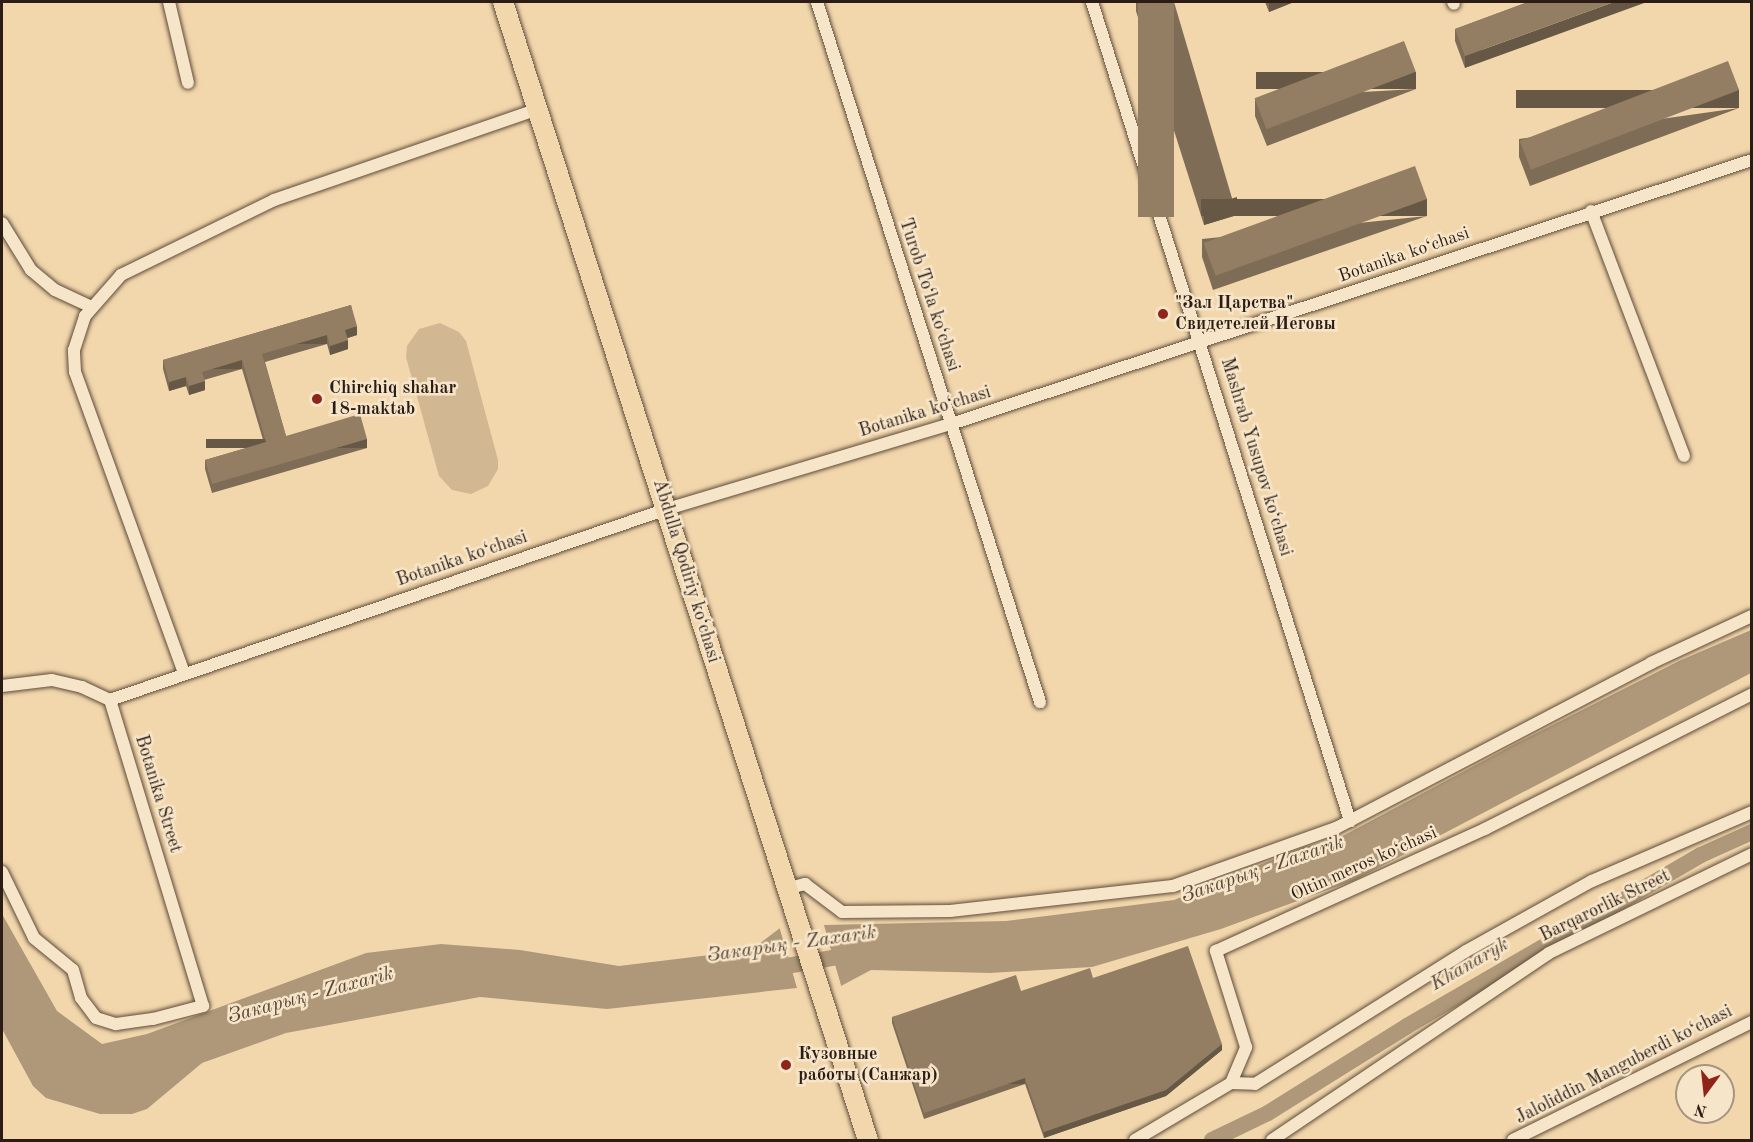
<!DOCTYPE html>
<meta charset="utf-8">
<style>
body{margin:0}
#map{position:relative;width:1753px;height:1142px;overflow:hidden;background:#f3d7ac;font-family:"Old Standard TT",serif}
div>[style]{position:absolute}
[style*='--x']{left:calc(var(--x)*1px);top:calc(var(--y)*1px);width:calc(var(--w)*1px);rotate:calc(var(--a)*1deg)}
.green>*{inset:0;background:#d1b792}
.water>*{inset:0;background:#af9879}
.pier>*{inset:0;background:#f3d7ac}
.canal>*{height:16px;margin:-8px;padding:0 8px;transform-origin:8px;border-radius:8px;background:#af9879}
.roads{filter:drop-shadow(0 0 2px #5d4c3b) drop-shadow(0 0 2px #5d4c3b)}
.minor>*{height:12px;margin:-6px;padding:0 6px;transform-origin:6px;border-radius:6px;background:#f7e5c9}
.primary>*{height:20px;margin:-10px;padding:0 10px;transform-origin:10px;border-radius:10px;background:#f3d7ac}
.wall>*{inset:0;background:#7e6c56}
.shaded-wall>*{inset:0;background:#675846;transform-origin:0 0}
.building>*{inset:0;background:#937e64;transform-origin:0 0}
.dots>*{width:16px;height:16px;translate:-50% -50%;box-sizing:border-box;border:3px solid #f7e5c9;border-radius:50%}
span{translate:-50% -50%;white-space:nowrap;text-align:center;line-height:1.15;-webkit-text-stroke:5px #f7e5c9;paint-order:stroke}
.street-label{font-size:18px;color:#2b1d15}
.poi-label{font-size:18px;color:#2b1d15;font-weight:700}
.left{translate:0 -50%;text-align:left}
.water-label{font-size:20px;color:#594838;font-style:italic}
.frame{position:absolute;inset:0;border:3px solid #2b1d15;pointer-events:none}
.north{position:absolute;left:1675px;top:1064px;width:60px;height:60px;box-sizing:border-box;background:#f7e5c9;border:2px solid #a59581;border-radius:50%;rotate:195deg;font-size:16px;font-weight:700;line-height:24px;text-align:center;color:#2b1d15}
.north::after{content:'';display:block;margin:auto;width:21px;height:27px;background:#8f2418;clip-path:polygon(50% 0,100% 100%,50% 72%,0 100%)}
</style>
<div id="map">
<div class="green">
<div style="clip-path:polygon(440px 323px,459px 332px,466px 341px,498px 460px,498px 469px,488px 486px,471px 494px,452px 490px,439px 476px,406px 357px,407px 346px,419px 329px)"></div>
</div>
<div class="water">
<div style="clip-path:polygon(1751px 630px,1751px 673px,1355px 880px,1221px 929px,1092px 967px,990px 973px,871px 970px,841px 986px,824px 925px,1006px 921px,1174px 900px,1304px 847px,1337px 839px,1517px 743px,1679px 661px)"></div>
<div style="clip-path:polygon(2px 914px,57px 1011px,102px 1044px,147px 1034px,366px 953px,441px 944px,520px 950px,619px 966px,751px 950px,780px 928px,797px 988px,607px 1009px,480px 997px,286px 1033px,202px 1063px,147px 1109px,132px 1114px,100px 1114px,46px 1098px,33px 1086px,2px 1029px)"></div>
</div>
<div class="pier">
<div style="clip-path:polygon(822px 923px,842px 989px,838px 987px)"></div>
<div style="clip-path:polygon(779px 926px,783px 928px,798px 990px,791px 966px)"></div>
</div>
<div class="canal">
<div style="--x:770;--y:969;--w:85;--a:-10.1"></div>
<div style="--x:1212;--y:1140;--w:62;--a:-25.7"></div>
<div style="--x:1268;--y:1113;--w:164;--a:-32"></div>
<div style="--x:1407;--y:1026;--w:340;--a:-30.2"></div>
<div style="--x:1701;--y:855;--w:56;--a:-24.3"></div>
</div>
<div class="roads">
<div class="minor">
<div style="--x:169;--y:2;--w:83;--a:76.8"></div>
<div style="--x:817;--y:2;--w:735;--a:72.33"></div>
<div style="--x:1092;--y:2;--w:859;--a:72.51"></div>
<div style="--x:1453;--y:2;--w:2;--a:63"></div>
<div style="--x:1591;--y:211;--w:262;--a:69.2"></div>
<div style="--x:2;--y:223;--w:55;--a:58.3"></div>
<div style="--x:31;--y:270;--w:31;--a:40"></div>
<div style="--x:55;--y:290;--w:40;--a:25"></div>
<div style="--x:184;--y:673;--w:320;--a:-109.9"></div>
<div style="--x:75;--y:372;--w:22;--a:-93"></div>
<div style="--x:74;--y:350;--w:36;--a:-72"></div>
<div style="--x:85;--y:316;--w:55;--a:-48.7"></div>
<div style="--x:121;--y:275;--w:170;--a:-26.1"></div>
<div style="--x:274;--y:200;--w:280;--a:-19"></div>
<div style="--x:2;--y:686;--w:50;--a:-6.8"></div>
<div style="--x:52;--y:680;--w:31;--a:13"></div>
<div style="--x:82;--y:687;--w:31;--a:25"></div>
<div style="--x:110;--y:700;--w:589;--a:-18.93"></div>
<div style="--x:667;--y:509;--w:296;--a:-16.7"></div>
<div style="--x:951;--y:424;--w:843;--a:-18.24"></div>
<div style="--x:2;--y:872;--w:73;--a:64.1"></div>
<div style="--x:34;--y:938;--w:50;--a:39.4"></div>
<div style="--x:73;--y:970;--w:29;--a:74"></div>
<div style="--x:81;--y:998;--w:25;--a:53"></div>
<div style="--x:96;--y:1018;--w:21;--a:17"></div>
<div style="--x:116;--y:1024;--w:37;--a:-8"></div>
<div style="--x:153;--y:1019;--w:52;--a:-14.6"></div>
<div style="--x:203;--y:1006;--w:320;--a:-106.9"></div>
<div style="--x:785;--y:889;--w:21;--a:-14"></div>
<div style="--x:805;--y:884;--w:46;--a:37.1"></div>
<div style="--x:842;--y:912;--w:108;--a:-0.5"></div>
<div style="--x:950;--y:911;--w:224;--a:-6.4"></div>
<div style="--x:1173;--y:886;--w:173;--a:-19.6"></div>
<div style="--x:1336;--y:828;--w:356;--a:-27.6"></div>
<div style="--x:1651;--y:663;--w:111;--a:-25"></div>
<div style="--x:1231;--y:1083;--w:24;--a:2"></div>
<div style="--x:1255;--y:1084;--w:249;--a:-32.2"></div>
<div style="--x:1466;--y:951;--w:144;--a:-29.1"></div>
<div style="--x:1592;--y:881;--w:174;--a:-23.3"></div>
<div style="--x:1135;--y:1140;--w:112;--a:-30.7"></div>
<div style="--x:1231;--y:1083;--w:39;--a:-67"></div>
<div style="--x:1246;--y:1047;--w:101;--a:-107.4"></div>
<div style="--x:1216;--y:951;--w:295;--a:-24.4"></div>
<div style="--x:1485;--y:829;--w:299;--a:-26.8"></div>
<div style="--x:1272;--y:1140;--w:334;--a:-34"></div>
<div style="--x:1549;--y:953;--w:226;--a:-26"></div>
<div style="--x:1513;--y:1140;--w:267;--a:-26.3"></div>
</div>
<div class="primary">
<div style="--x:503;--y:2;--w:1195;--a:72.22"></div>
</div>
</div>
<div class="wall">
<div style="clip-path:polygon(1136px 2px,1174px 2px,1237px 215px,1204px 225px,1136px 11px)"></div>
<div style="clip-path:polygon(1265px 2px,1294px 2px,1269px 12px)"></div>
<div style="clip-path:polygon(1528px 2px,1465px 68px,1455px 41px,1455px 29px)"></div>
<div style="clip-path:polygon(1416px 89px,1267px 146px,1255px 116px,1255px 98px)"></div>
<div style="clip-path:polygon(1739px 108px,1530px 186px,1519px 157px,1519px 139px)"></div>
<div style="clip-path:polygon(1427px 216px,1213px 290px,1202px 257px,1202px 239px)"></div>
<div style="clip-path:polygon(351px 305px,357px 335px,347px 338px,348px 349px,330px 355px,327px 344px,265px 362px,286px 436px,367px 448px,212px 493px,205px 469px,205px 460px,264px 443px,242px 369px,204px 380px,205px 390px,189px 395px,186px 386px,169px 391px,163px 369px,163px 360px)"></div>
<div style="clip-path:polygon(1093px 978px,1222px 1050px,1166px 1096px,1044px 1138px,1025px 1084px,924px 1119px,892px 1023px,892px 1017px)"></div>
</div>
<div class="shaded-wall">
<div style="clip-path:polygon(1269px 2px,1294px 2px,1269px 12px)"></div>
<div style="clip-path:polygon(1614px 2px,1647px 2px,1465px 68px,1465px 56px)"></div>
<div style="left:1416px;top:72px;width:17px;height:160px;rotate:90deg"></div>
<div style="left:1739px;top:90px;width:18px;height:223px;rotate:90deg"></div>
<div style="clip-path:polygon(1237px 197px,1237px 215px,1204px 225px,1204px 207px)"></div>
<div style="left:1427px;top:199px;width:17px;height:226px;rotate:90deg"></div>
<div style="clip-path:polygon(357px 326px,357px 335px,345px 339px,345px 330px)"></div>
<div style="left:327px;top:335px;width:9px;height:68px;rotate:90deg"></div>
<div style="clip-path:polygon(348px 340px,348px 349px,330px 355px,330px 346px)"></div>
<div style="left:242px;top:360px;width:9px;height:42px;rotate:90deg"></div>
<div style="clip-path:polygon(186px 377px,186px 386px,169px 391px,169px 382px)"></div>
<div style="clip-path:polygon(205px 381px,205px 390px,189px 395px,189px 386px)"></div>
<div style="left:367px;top:439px;width:9px;height:161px;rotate:90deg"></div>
<div style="clip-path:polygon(1222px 1044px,1222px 1050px,1166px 1096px,1044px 1138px,1044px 1132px)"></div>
<div style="left:1025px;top:1078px;width:6px;height:107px;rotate:90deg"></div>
</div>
<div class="building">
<div style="left:1138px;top:2px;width:36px;height:215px"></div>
<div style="clip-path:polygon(1528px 2px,1614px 2px,1465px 56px,1455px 29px)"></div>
<div style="left:1404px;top:41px;width:33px;height:160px;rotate:69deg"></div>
<div style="left:1728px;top:61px;width:31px;height:223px;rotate:69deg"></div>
<div style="left:1415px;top:166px;width:35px;height:225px;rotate:70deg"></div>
<div style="clip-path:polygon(351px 305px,357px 326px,345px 330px,348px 340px,330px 346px,327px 335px,262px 354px,286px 436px,360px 414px,367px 439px,212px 484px,205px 460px,266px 442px,242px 360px,202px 372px,205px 381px,189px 386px,186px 377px,169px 382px,163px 360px)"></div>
<div style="clip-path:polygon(1188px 946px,1222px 1044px,1166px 1090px,1044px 1132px,1025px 1078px,924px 1113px,892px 1017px,1016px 975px,1021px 991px,1090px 968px,1093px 978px)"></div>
</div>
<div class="dots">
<div style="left:1163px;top:314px;background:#8f2418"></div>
<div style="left:317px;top:399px;background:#8f2418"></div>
<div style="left:786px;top:1065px;background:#8f2418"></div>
</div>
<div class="street-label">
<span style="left:1404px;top:255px;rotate:-19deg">Botanika ko‘chasi</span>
<span style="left:929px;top:295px;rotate:72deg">Turob To‘la ko‘chasi</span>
<span style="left:925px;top:412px;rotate:-17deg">Botanika ko‘chasi</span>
<span style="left:1256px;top:457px;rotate:73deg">Mashrab Yusupov ko‘chasi</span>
<span style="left:462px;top:559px;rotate:-19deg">Botanika ko‘chasi</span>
<span style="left:686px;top:571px;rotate:73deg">Abdulla Qodiriy ko‘chasi</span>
<span style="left:158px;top:794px;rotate:73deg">Botanika Street</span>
<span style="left:1364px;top:864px;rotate:-24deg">Oltin meros ko‘chasi</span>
<span style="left:1605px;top:906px;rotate:-26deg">Barqarorlik Street</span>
<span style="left:1624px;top:1065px;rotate:-27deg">Jaloliddin Manguberdi ko‘chasi</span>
</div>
<div class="poi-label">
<span class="left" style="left:1175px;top:314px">"Зал Царства"<br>Свидетелей Иеговы</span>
<span class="left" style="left:329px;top:399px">Chirchiq shahar<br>18-maktab</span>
<span class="left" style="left:798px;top:1065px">Кузовные<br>работы (Санжар)</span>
</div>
<div class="water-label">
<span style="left:1263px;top:870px;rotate:-19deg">Закарық - Zaxarik</span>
<span style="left:792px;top:945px;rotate:-8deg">Закарық - Zaxarik</span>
<span style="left:1470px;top:965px;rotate:-30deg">Khanaryk</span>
<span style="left:311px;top:996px;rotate:-15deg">Закарық - Zaxarik</span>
</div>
<div class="frame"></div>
<div class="north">N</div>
</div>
